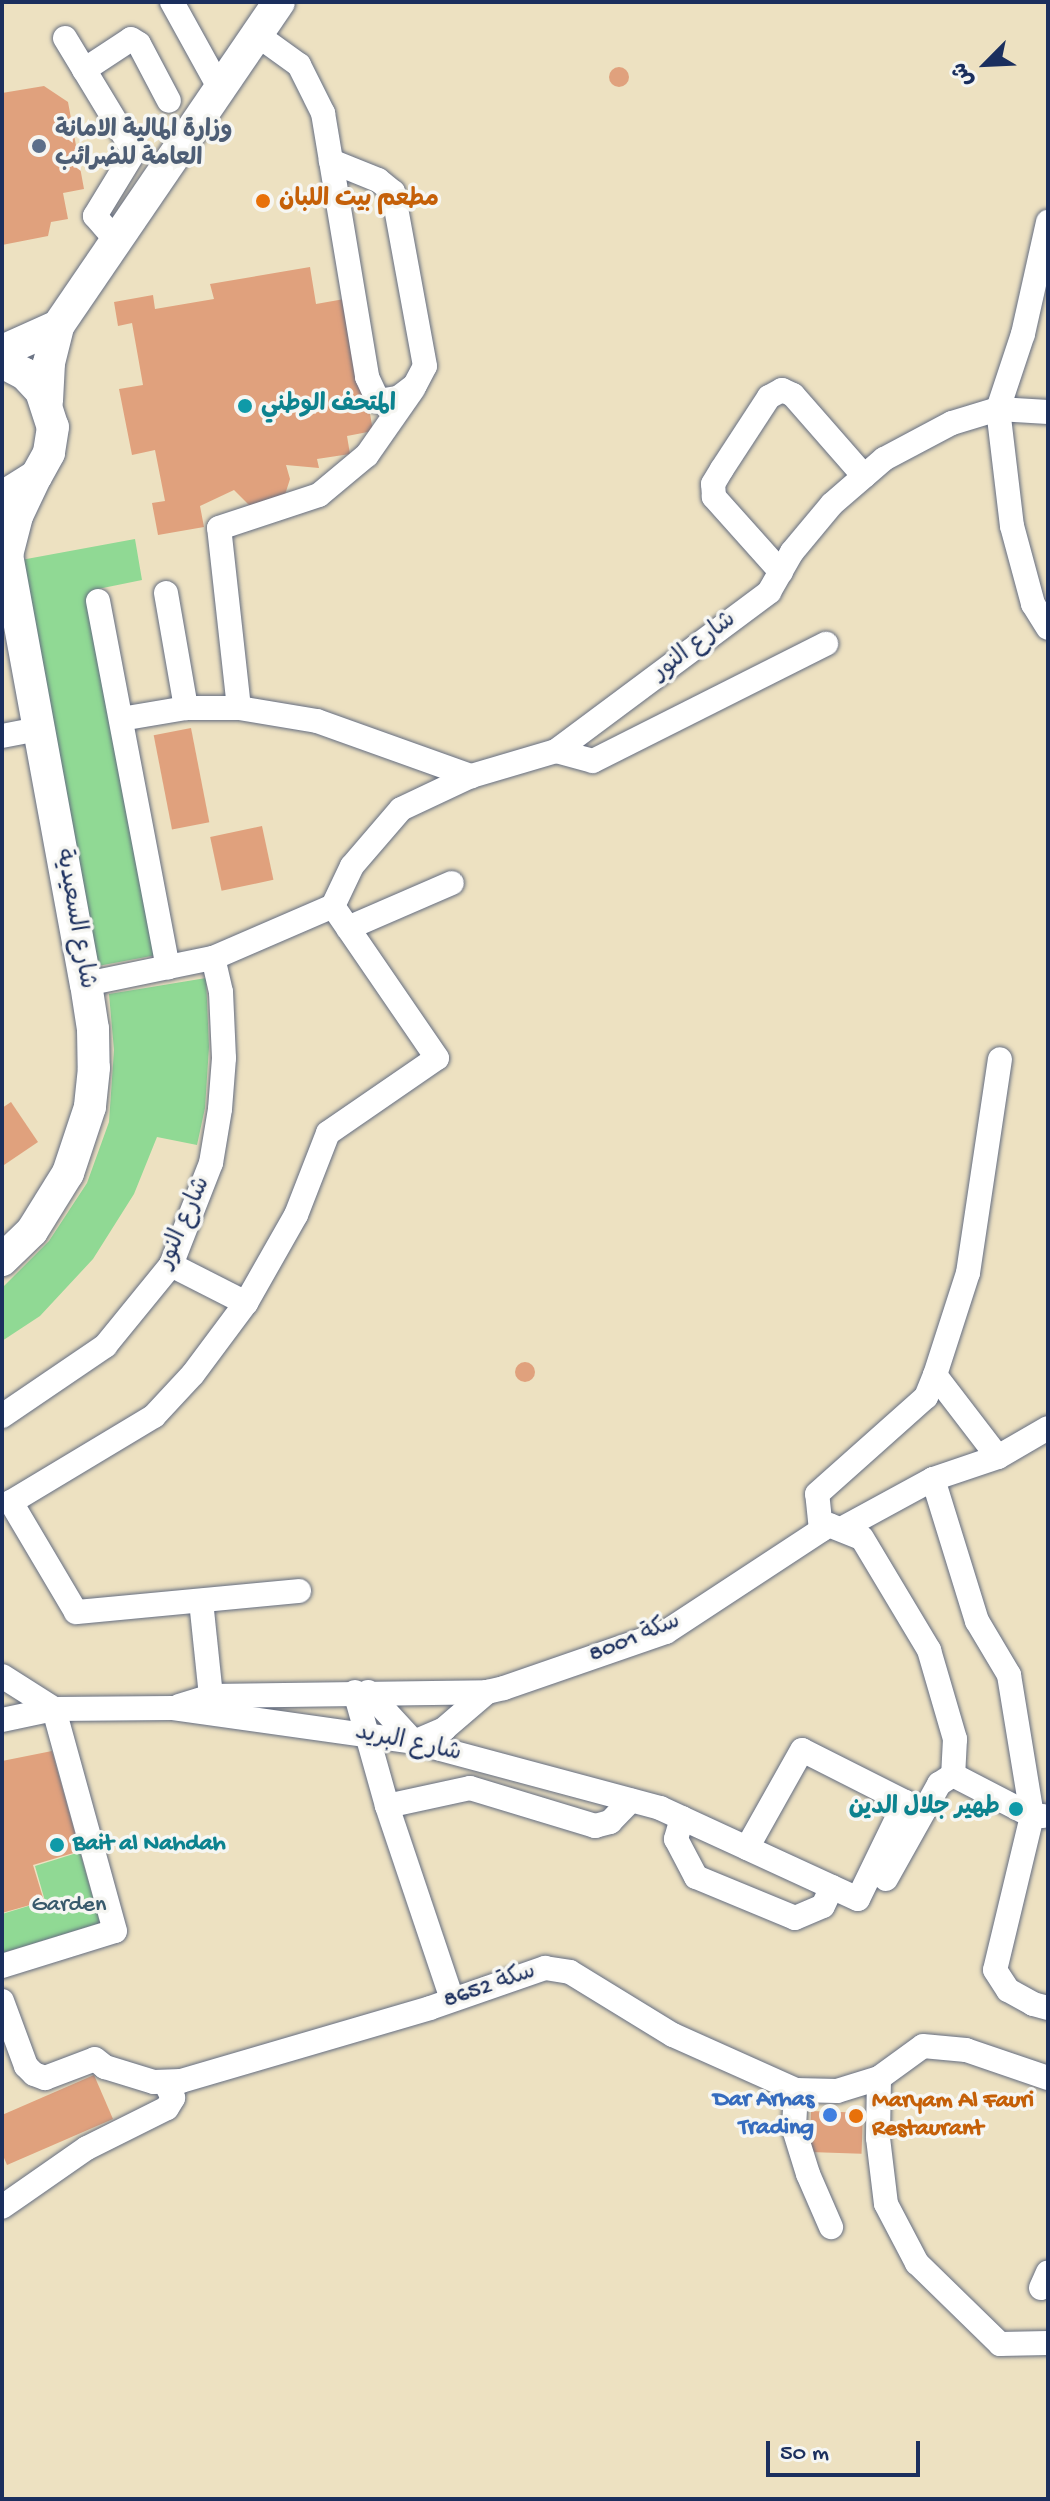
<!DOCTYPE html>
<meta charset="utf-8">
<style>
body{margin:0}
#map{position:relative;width:1050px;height:2501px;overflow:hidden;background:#ede1c1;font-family:"Gochi Hand","Playpen Sans Arabic",sans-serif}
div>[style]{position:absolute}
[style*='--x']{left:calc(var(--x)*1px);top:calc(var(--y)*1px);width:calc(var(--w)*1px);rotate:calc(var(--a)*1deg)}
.green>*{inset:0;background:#90d994}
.building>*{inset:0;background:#e0a17d;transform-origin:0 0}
.round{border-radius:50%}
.roads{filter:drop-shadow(0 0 2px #646d81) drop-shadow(0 0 2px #646d81)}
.minor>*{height:24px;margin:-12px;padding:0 12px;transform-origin:12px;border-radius:12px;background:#fff}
.major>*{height:32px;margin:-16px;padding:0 16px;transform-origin:16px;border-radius:16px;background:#fff}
.dots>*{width:22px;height:22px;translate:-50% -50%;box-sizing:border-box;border:4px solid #f6f6f2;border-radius:50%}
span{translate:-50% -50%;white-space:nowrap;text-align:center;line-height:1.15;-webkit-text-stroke:7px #f6f6f2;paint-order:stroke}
.service-label{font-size:24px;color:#4e5e75;font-weight:700}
.left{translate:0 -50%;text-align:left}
.food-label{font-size:24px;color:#c56008;font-weight:700}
.culture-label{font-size:24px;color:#0d838f;font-weight:700}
.right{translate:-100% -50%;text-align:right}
.street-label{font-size:24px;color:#1b2f5e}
.park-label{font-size:24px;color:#385a6c}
.shop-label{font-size:24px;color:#366cbe;font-weight:700}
.frame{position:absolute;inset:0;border:4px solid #1b2f5e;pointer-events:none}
.north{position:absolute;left:946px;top:24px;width:80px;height:80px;-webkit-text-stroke:6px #f6f6f2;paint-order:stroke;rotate:246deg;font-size:22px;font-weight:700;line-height:32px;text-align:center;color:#1b2f5e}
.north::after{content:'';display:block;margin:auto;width:28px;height:36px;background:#1b2f5e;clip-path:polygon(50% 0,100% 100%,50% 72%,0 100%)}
.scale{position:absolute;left:766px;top:2441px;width:154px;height:36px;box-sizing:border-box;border:4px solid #1b2f5e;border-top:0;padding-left:10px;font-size:24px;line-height:28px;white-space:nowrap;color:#1b2f5e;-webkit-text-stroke:6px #f6f6f2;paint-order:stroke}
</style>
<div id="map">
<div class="green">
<div style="clip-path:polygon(135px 539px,142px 580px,93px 590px,162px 954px,98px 966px,21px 560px)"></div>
<div style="clip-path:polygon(206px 978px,209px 1047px,205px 1108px,197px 1145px,157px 1137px,134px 1194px,93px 1259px,40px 1316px,2px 1341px,2px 1288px,49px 1241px,87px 1183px,109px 1122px,114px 1050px,109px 994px)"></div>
<div style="clip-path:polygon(80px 1852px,100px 1923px,2px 1953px,2px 1914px,45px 1901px,35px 1866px)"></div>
</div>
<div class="building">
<div class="round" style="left:609px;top:67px;width:20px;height:20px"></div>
<div style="clip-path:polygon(44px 86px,68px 102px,84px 189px,63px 193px,68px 219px,51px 222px,48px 236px,2px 245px,2px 93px)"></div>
<div style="clip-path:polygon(310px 267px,316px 304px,350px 298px,373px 431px,347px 436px,350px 454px,317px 459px,319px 468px,286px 465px,290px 479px,284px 498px,250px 506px,234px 490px,200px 506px,204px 527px,158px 535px,152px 503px,165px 501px,155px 450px,132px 455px,119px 389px,143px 385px,132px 323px,118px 326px,114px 302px,153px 295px,155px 309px,214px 299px,210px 284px)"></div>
<div style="left:191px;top:728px;width:96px;height:38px;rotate:79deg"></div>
<div style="left:262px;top:826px;width:55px;height:53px;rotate:78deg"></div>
<div style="clip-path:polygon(11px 1102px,38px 1142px,4px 1165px,2px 1108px)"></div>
<div class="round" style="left:515px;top:1362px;width:20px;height:20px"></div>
<div style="clip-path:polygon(52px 1751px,80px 1851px,33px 1865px,44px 1901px,2px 1913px,2px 1761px)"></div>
<div style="clip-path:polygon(94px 2075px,113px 2119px,7px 2165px,2px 2153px,2px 2115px)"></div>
<div style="left:811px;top:2111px;width:52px;height:41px;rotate:2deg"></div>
</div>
<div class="roads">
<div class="minor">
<div style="--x:172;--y:2;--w:97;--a:61.1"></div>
<div style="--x:256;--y:34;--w:53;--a:35.8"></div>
<div style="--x:299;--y:65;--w:54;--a:63.4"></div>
<div style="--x:323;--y:113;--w:268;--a:80.5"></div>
<div style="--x:367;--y:377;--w:26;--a:65"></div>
<div style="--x:378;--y:401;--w:20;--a:-9"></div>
<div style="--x:398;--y:398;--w:21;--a:-37"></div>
<div style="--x:415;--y:385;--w:21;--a:-62"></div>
<div style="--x:425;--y:366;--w:177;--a:-100.4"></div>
<div style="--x:393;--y:192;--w:19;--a:-141"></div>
<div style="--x:378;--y:180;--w:51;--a:-158"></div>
<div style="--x:65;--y:38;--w:133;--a:58.8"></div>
<div style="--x:134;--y:152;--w:75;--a:121.4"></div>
<div style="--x:95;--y:216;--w:32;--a:49"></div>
<div style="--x:84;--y:70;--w:56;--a:-33.4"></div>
<div style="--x:131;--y:39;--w:9;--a:32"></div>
<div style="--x:139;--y:44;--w:64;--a:62.2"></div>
<div style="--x:1048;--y:412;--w:50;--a:-176.6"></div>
<div style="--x:998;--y:409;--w:118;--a:83.2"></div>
<div style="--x:1012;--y:526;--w:81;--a:74.9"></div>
<div style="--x:1033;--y:604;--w:28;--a:58"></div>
<div style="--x:781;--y:572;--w:101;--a:-131.8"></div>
<div style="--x:714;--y:497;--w:13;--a:-94"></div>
<div style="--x:713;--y:484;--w:17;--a:-59"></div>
<div style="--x:722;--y:469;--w:86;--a:-56.9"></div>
<div style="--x:769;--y:397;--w:15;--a:-28"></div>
<div style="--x:782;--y:390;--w:12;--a:24"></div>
<div style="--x:793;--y:395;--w:108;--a:48.8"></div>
<div style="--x:166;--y:593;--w:117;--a:80.1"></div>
<div style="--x:98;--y:601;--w:373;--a:79.2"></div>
<div style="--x:239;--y:708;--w:181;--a:-96.3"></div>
<div style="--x:219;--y:528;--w:105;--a:-18.3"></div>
<div style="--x:319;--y:495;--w:62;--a:-39.8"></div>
<div style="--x:367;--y:455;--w:80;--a:-55.1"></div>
<div style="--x:121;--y:719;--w:66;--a:-9.6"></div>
<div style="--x:186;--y:708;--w:53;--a:0"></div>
<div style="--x:239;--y:708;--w:79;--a:9.5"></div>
<div style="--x:317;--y:721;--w:164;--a:19.7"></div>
<div style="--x:2;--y:736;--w:38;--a:-11"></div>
<div style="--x:556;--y:751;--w:38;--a:15"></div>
<div style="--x:593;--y:761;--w:261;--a:-26.7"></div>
<div style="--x:348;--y:928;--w:113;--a:-23.4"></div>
<div style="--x:86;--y:984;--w:130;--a:-11.6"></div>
<div style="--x:213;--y:958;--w:131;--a:-23.4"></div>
<div style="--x:333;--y:906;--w:44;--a:-64.6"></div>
<div style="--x:352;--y:866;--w:75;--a:-49.3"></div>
<div style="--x:401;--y:809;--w:77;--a:-25.2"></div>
<div style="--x:471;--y:776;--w:89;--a:-16.4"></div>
<div style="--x:556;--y:751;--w:266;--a:-36.7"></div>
<div style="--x:769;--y:592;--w:46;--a:-60.1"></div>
<div style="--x:792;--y:552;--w:62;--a:-50.2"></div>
<div style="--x:832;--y:504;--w:69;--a:-40.9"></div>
<div style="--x:884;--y:459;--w:77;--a:-27.9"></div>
<div style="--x:952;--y:423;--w:48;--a:-16.9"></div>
<div style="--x:998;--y:409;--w:79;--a:-71.6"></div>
<div style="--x:1023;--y:334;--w:115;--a:-77.4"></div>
<div style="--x:171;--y:1265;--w:84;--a:26.9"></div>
<div style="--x:935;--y:1375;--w:103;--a:52.5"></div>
<div style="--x:2;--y:1416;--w:125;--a:-34.2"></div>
<div style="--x:105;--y:1346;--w:104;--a:-50.8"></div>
<div style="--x:171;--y:1265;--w:110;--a:-68.6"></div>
<div style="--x:211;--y:1163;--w:55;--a:-80.5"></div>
<div style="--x:220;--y:1109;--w:51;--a:-85.5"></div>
<div style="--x:224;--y:1058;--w:66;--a:-92.6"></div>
<div style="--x:221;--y:992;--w:35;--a:-103"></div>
<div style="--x:933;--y:1479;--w:149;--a:72.8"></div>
<div style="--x:977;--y:1621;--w:63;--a:59.3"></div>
<div style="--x:1009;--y:1675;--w:143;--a:80.7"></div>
<div style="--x:1032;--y:1816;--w:11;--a:0"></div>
<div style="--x:843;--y:1528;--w:102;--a:-28.6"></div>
<div style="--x:933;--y:1479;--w:69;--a:-18.7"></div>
<div style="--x:998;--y:1457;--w:58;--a:-30.1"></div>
<div style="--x:821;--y:1530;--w:36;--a:-96"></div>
<div style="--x:817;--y:1494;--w:146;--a:-41.7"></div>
<div style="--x:926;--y:1397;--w:24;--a:-68"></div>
<div style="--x:935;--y:1375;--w:107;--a:-72.1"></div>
<div style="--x:968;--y:1273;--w:216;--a:-81.5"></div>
<div style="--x:299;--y:1591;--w:224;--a:174.6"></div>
<div style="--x:76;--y:1612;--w:128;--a:-120.6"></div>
<div style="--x:11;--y:1502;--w:167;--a:-31"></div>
<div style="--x:154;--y:1416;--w:57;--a:-47.1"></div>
<div style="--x:193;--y:1374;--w:89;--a:-53.3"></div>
<div style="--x:246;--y:1303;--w:101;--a:-60.4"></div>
<div style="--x:296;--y:1215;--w:88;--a:-68.7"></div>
<div style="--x:328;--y:1133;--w:132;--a:-34.5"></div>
<div style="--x:437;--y:1058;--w:184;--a:-124.4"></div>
<div style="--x:201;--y:1601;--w:96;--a:84"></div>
<div style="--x:2;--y:1676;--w:62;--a:32.4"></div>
<div style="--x:355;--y:1692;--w:118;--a:74.3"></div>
<div style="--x:387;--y:1806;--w:204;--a:71.4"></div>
<div style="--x:368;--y:1692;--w:68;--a:47.4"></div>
<div style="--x:179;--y:1706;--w:34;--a:-17"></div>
<div style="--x:211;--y:1696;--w:276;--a:-0.8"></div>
<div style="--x:487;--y:1692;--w:17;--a:-13"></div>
<div style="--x:504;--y:1688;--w:171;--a:-19.1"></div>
<div style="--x:666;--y:1632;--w:195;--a:-33.3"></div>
<div style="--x:829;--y:1525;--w:35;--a:22"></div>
<div style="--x:862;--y:1538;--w:131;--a:59.1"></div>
<div style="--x:929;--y:1650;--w:93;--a:73.7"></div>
<div style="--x:955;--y:1739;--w:36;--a:93"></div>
<div style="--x:2;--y:1720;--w:53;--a:-11.9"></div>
<div style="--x:54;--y:1709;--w:119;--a:-0.5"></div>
<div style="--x:173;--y:1708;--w:243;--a:8"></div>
<div style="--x:414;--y:1742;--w:255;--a:15"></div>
<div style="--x:660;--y:1808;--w:96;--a:24.7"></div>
<div style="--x:747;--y:1848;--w:122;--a:24.7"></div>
<div style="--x:858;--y:1899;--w:108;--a:-64.1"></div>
<div style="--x:905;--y:1802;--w:115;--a:-153.2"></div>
<div style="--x:802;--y:1750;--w:112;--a:119.3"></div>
<div style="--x:414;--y:1742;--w:33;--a:-23"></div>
<div style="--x:444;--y:1729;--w:57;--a:-40.7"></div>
<div style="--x:387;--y:1806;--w:85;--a:-12.2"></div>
<div style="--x:470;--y:1788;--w:131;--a:16.9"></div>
<div style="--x:595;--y:1826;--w:16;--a:-15"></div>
<div style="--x:610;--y:1822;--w:30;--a:-46"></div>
<div style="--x:682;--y:1818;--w:22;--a:106"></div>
<div style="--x:676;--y:1839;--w:43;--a:62.2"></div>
<div style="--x:696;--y:1877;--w:107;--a:22.5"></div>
<div style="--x:795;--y:1918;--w:30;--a:-23"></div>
<div style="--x:823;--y:1906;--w:21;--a:-65"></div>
<div style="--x:886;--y:1879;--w:109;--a:-60.8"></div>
<div style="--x:939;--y:1784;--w:17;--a:-33"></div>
<div style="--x:953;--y:1775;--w:89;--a:27.4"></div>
<div style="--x:1032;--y:1816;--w:158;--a:103.5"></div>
<div style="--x:995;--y:1970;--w:24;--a:57"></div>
<div style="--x:1008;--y:1990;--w:29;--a:29"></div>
<div style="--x:1033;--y:2004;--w:16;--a:15"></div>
<div style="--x:2;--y:1966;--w:118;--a:-17.2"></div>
<div style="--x:115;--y:1931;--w:230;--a:-105.4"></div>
<div style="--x:2;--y:2001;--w:69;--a:69.7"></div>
<div style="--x:26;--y:2066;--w:11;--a:45"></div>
<div style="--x:34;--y:2074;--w:12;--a:20"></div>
<div style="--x:45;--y:2078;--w:53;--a:-20.8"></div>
<div style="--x:95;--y:2059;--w:13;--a:39"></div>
<div style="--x:105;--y:2067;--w:51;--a:17"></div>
<div style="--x:154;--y:2082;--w:27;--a:-2"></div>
<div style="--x:181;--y:2081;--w:259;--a:-16.3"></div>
<div style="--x:430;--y:2008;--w:122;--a:-19.2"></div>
<div style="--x:545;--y:1968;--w:25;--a:9"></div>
<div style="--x:570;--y:1972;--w:121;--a:31.5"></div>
<div style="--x:673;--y:2035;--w:135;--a:24.1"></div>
<div style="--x:796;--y:2090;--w:41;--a:1.4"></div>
<div style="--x:837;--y:2091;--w:44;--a:-17.2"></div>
<div style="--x:879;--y:2078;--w:54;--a:-36"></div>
<div style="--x:923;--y:2046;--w:43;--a:5.3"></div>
<div style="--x:966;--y:2050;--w:87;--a:18.9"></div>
<div style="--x:879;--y:2078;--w:60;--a:91"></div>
<div style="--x:878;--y:2138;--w:66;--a:83.1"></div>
<div style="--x:886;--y:2204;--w:67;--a:62.3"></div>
<div style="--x:917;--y:2263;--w:116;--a:44.3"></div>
<div style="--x:1000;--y:2344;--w:48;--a:-1.2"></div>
<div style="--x:796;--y:2090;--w:39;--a:93"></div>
<div style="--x:794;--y:2129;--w:47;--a:72.7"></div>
<div style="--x:808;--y:2174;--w:58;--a:66.5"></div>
<div style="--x:2;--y:2207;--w:103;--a:-34.8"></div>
<div style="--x:87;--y:2148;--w:89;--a:-26.6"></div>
<div style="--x:167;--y:2108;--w:12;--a:-59"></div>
<div style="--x:173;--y:2098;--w:16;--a:-117"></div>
<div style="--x:1041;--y:2288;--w:17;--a:-66"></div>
</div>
<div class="major">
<div style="--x:2;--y:351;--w:61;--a:-24.1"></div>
<div style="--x:2;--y:362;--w:26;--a:28"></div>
<div style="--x:25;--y:374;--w:23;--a:47"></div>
<div style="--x:41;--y:391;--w:38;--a:72"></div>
<div style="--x:53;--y:427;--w:26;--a:99"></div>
<div style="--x:49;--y:453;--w:26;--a:119"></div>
<div style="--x:36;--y:476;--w:40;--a:148"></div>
<div style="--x:47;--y:401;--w:38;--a:-87"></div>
<div style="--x:49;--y:363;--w:38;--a:-76"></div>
<div style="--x:58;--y:326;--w:392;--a:-55.7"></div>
<div style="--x:2;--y:548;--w:9;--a:54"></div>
<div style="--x:7;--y:555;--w:436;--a:79.6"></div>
<div style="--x:86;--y:984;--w:46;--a:81.2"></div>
<div style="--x:93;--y:1029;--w:39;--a:89"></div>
<div style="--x:94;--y:1068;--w:39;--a:96"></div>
<div style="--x:90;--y:1107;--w:70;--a:108.4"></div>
<div style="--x:68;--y:1173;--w:68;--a:121.8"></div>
<div style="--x:32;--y:1231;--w:42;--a:136"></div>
<div style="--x:7;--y:555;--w:40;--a:-75.6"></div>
<div style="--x:17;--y:516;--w:44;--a:-64.6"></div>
</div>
</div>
<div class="dots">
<div style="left:39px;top:146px;background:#5c6f8a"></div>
<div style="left:263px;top:201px;background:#e8710a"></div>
<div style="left:245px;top:406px;background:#0f9aa8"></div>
<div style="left:1016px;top:1809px;background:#0f9aa8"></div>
<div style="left:57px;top:1845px;background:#0f9aa8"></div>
<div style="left:830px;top:2115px;background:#3f7fe0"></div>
<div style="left:856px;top:2116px;background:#e8710a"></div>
</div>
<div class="service-label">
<span class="left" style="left:55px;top:146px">وزارة المالية الامانة<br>العامة للضرائب</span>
</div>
<div class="food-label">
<span class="left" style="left:279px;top:201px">مطعم بيت اللبان</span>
<span class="left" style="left:872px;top:2116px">Maryam Al Fauri<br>Restaurant</span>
</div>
<div class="culture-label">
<span class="left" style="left:261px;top:406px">المتحف الوطني</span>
<span class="right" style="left:1000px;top:1809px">طهير جلال الدين</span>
<span class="left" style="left:73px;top:1845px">Bait al Nahdah</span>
</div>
<div class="street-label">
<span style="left:695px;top:647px;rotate:-37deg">شارع النور</span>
<span style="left:74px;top:919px;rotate:80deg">شارع السعيدية</span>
<span style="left:185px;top:1223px;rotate:-66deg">شارع النور</span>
<span style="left:635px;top:1639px;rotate:-22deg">سكة 8001</span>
<span style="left:408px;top:1744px;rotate:12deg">شارع البريد</span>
<span style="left:490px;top:1987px;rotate:-19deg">سكة 8652</span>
</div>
<div class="park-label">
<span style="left:69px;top:1906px">Garden</span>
</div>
<div class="shop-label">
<span class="right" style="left:814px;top:2115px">Dar Arhas<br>Trading</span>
</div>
<div class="frame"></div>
<div class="north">ش</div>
<div class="scale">50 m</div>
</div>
